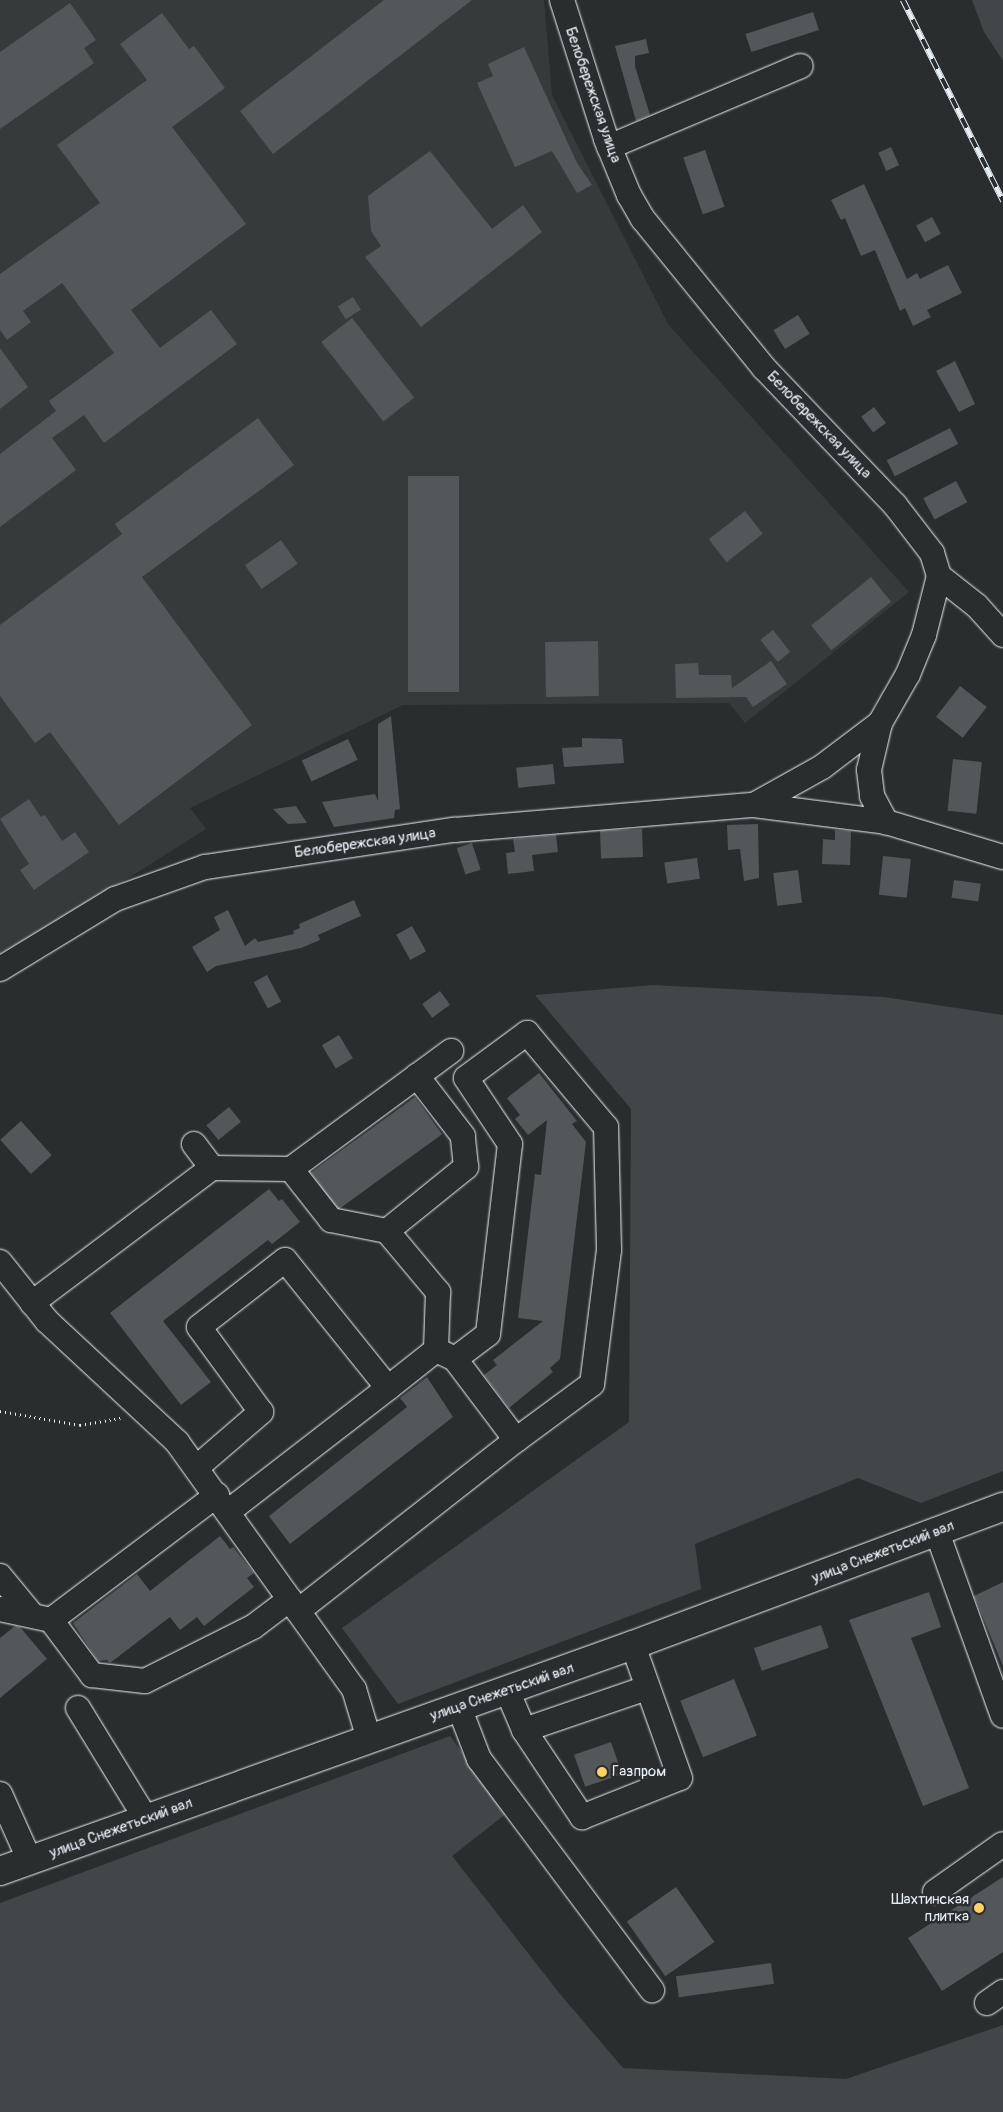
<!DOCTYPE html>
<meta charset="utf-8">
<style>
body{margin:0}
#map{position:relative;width:1003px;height:2112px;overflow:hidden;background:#2a2d2e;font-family:Pangolin,sans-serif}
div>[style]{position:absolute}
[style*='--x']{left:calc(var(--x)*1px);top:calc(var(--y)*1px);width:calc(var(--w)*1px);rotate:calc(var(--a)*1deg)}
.built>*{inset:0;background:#363a3b}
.green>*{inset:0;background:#424648}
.building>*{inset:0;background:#535759;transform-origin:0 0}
.path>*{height:3px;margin-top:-1.5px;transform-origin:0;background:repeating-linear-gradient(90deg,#e8f1f8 0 1px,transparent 0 5px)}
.roads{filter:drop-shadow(0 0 1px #e8f1f8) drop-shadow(0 0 1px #e8f1f8)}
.minor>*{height:24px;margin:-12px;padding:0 12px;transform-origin:12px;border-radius:12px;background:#2a2d2e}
.major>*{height:28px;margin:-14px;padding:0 14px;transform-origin:14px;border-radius:14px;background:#2a2d2e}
.rail>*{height:5.5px;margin-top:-2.75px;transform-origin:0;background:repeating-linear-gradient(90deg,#2a2d2e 0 11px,#e8f1f8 0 22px);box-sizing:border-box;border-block:1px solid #e8f1f8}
.dots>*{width:14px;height:14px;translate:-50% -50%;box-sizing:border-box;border:2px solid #2a2d2e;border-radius:50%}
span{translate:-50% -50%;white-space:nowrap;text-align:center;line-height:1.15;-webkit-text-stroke:5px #2a2d2e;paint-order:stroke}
.street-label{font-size:15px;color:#e8f1f8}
.poi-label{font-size:15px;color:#e8f1f8}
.left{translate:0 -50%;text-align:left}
.right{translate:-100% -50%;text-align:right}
</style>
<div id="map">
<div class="built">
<div style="clip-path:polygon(0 0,544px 0,552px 95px,668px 324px,909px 592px,745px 723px,729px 703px,403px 705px,190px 808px,206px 829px,0 959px)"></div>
</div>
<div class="green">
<div style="clip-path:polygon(972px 0,1003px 0,1003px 61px,984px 32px)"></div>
<div style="clip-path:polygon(653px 985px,884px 997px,1003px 1015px,1003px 1471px,921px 1503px,858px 1478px,695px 1544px,701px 1589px,398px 1704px,342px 1628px,629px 1422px,631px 1109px,535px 995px)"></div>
<div style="clip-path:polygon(450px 1736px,507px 1813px,452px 1856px,560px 1994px,623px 2068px,846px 2079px,1003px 2025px,1003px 2112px,0 2112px,0 1903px)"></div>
</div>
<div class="building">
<div style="clip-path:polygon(384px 0,472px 0,273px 154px,240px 111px)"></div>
<div style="clip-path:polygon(70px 3px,96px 40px,84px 48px,94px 63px,0 129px,0 52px)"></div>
<div style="left:813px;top:12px;width:19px;height:71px;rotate:72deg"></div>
<div style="clip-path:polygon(162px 13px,189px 49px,194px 46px,225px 88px,172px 127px,246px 224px,131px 310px,160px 348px,211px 310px,237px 344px,104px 443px,84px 415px,52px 438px,76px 470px,0 527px,0 454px,56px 411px,49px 401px,114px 353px,62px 283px,23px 311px,31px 322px,7px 340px,0 330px,0 274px,100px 203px,57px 145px,147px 80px,120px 44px)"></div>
<div style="clip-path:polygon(646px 39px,649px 53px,635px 56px,635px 66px,650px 115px,636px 121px,615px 46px)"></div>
<div style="clip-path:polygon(524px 47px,577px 163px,592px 185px,577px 193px,552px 151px,515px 167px,477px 83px,493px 76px,488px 64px)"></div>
<div style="left:891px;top:147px;width:20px;height:14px;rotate:66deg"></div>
<div style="left:705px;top:150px;width:60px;height:23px;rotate:71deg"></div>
<div style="clip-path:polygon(430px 151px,492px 229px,523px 205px,542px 232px,421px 327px,365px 257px,381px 246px,371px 231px,368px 196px)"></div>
<div style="clip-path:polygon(864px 184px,907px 279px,917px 273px,920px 279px,948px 265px,962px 293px,927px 310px,931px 317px,913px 326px,905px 308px,900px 311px,875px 250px,861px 256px,845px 218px,841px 220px,831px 200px)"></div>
<div style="left:932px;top:217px;width:19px;height:18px;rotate:62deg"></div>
<div style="left:353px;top:297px;width:15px;height:18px;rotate:58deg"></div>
<div style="left:798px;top:315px;width:22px;height:29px;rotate:58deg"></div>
<div style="left:352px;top:318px;width:101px;height:39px;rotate:52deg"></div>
<div style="clip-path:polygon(0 348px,28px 387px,0 409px)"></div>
<div style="clip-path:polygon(955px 361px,975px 404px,959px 412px,936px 371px)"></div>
<div style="left:874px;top:407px;width:20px;height:16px;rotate:53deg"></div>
<div style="clip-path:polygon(258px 418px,294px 465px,142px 577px,252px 725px,119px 825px,50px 732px,35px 743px,0 696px,0 625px,122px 534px,115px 524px)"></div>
<div style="left:950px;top:428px;width:18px;height:71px;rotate:63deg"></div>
<div style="left:408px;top:476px;width:51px;height:216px"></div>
<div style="left:956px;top:481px;width:24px;height:37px;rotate:62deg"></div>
<div style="left:745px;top:511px;width:29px;height:46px;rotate:52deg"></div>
<div style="left:281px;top:540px;width:29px;height:44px;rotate:55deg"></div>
<div style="left:871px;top:577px;width:32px;height:77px;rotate:51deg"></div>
<div style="left:773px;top:630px;width:28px;height:16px;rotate:52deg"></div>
<div style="left:598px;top:641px;width:55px;height:53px;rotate:89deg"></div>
<div style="clip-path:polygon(771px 661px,787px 684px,753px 707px,746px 697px,676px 698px,675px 664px,698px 663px,699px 675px,731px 675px,732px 688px)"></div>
<div style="left:960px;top:686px;width:34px;height:39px;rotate:38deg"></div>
<div style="clip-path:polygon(391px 716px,400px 809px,395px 810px,394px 818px,334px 827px,322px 802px,375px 794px,378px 801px,378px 724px)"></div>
<div style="clip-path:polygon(582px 738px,622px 739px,624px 763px,564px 767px,562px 748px,582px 747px)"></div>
<div style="left:348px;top:739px;width:23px;height:51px;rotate:65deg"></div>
<div style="left:953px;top:759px;width:29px;height:52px;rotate:6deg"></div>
<div style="left:553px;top:764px;width:20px;height:37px;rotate:84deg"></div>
<div style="clip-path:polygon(29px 799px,41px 817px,45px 815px,62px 841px,75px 832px,89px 852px,34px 890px,20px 870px,29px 864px,0 819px)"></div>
<div style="clip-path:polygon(296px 806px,307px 823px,288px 824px,273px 809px)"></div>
<div style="clip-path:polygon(758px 824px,759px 878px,744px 881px,740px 849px,728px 850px,727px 825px)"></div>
<div style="left:642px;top:829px;width:28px;height:42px;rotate:88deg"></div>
<div style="clip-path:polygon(835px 830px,851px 831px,850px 865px,822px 864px,823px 839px,835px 840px)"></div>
<div style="clip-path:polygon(556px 835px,558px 852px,532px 855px,534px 871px,508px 874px,506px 853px,515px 852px,513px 839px)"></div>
<div style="left:472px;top:843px;width:28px;height:16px;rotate:72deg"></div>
<div style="left:883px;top:856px;width:28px;height:39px;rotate:6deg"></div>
<div style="left:697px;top:858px;width:21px;height:33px;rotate:82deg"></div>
<div style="left:798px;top:870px;width:33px;height:25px;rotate:83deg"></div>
<div style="left:954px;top:880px;width:27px;height:18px;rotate:8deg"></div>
<div style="clip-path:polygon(354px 900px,361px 916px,318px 935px,320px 940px,301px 948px,216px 966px,207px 972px,192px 947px,220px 930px,214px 917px,228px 910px,245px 946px,255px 938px,258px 942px,294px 934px,293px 931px,300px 928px,299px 924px)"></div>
<div style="left:412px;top:926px;width:29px;height:18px;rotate:61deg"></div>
<div style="left:267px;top:975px;width:30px;height:15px;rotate:62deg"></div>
<div style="left:440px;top:991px;width:17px;height:22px;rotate:54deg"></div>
<div style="left:339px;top:1035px;width:27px;height:20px;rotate:59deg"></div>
<div style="clip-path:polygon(539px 1073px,577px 1121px,572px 1124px,586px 1142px,560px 1359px,550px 1368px,553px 1372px,509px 1408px,484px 1375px,497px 1365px,493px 1360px,543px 1321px,518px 1318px,535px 1174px,541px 1175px,547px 1120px,528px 1135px,515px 1119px,520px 1115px,507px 1098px)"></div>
<div style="left:415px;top:1097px;width:46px;height:129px;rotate:54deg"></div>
<div style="left:229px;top:1107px;width:19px;height:29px;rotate:51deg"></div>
<div style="left:21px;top:1121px;width:46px;height:28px;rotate:48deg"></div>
<div style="clip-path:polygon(269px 1189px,279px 1201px,282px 1199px,300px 1222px,272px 1244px,268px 1240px,163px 1321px,211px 1382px,181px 1405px,110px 1313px)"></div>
<div style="clip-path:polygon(427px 1377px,453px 1417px,290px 1544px,269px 1516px,407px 1407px,400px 1398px)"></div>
<div style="clip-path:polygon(220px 1536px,230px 1549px,233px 1547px,254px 1573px,247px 1578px,254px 1587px,204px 1626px,197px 1617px,180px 1630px,170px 1617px,110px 1663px,107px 1660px,98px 1661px,73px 1623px,137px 1574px,150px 1591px)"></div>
<div style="clip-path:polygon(1003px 1582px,1003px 1666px,974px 1596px)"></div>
<div style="clip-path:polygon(929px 1592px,941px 1627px,911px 1638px,969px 1788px,923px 1806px,849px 1620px)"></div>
<div style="left:821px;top:1625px;width:24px;height:71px;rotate:71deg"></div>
<div style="clip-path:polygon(15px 1626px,20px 1627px,47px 1659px,0 1698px,0 1638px)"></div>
<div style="left:734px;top:1679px;width:61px;height:58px;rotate:68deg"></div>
<div style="left:611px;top:1742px;width:34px;height:39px;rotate:71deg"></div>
<div style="clip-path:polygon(1003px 1877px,1003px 1952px,942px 1991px,908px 1938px)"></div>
<div style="left:676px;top:1887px;width:67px;height:60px;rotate:55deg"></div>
<div style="left:771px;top:1963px;width:21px;height:96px;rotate:82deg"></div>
</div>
<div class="path">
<div style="--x:0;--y:1411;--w:81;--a:9.9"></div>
<div style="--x:80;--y:1425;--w:41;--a:-9.9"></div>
</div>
<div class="roads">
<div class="minor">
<div style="--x:562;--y:0;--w:146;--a:72.4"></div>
<div style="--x:606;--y:139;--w:61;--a:67.7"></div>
<div style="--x:629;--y:195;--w:28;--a:60"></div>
<div style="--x:643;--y:219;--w:192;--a:50.9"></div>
<div style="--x:764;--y:368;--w:190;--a:46.3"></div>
<div style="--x:895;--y:505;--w:61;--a:52.4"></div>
<div style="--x:932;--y:553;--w:24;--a:73"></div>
<div style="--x:939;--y:576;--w:61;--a:104.3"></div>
<div style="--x:924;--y:635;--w:42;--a:112.3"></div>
<div style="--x:908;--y:674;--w:56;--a:119.7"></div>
<div style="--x:880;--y:723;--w:73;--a:142.8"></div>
<div style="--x:822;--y:767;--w:78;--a:150.8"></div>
<div style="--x:609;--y:147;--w:208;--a:-22.9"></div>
<div style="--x:939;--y:576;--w:48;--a:38.3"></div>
<div style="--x:977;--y:606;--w:39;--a:48"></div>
<div style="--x:880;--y:723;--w:48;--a:103.2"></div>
<div style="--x:869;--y:770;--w:26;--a:83"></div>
<div style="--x:872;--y:796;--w:30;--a:62"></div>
<div style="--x:0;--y:969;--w:135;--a:-31.3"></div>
<div style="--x:115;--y:899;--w:96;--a:-19.6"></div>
<div style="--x:205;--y:867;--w:252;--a:-8.5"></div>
<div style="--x:454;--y:830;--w:301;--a:-4.8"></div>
<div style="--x:754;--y:805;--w:133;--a:7.3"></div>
<div style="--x:886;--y:822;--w:122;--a:16.7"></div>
<div style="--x:212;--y:1168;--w:79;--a:0.7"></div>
<div style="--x:291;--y:1169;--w:65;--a:51.9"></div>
<div style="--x:331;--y:1220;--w:57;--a:11.1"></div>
<div style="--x:387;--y:1231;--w:80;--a:50.1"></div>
<div style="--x:438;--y:1292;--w:58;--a:92"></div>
<div style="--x:291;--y:1169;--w:199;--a:-36.4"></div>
<div style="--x:387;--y:1231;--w:102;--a:-39"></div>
<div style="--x:466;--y:1167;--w:31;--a:-96"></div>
<div style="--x:463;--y:1136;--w:76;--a:-127.5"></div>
<div style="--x:0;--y:1262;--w:75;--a:51.5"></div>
<div style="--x:47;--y:1321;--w:178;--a:42.9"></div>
<div style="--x:177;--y:1442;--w:304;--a:54.4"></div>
<div style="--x:354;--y:1689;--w:52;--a:73.3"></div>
<div style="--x:32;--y:1303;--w:225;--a:-36.9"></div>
<div style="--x:212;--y:1168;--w:30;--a:-127"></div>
<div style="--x:388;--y:1388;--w:61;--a:-38.4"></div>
<div style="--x:436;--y:1350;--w:21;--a:25"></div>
<div style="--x:455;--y:1359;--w:41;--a:-37.1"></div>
<div style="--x:488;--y:1334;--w:191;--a:-83.4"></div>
<div style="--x:510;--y:1144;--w:79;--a:-123.7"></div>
<div style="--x:466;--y:1078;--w:76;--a:-36.4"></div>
<div style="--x:527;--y:1033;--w:123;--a:50"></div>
<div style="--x:606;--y:1127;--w:123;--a:88.6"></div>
<div style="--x:609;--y:1250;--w:135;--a:97.2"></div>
<div style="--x:592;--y:1384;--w:94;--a:143.6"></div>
<div style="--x:516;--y:1440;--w:101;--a:-127"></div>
<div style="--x:196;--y:1468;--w:86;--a:-40.7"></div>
<div style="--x:261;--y:1412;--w:105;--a:-126.1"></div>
<div style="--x:199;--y:1327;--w:109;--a:-37.9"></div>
<div style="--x:285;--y:1260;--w:164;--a:51.2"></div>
<div style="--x:388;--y:1388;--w:201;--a:142.3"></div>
<div style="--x:217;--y:1495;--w:208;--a:143"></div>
<div style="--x:51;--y:1620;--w:69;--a:53.3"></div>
<div style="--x:92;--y:1675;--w:53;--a:6.5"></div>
<div style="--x:145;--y:1681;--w:121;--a:-26.6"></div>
<div style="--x:253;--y:1627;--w:46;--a:-37.1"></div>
<div style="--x:937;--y:1532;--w:195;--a:70.3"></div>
<div style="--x:0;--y:1576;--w:50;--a:50.6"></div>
<div style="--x:0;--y:1609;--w:52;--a:12.2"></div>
<div style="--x:298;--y:1611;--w:277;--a:-38.1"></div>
<div style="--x:507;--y:1690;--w:43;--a:67"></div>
<div style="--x:524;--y:1730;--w:105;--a:56.3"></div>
<div style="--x:582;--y:1817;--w:105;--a:-21.7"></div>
<div style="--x:680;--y:1778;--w:141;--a:-109.5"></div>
<div style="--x:459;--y:1707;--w:56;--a:69"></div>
<div style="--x:479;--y:1759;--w:289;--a:53.2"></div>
<div style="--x:78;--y:1708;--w:130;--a:58.5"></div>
<div style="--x:524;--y:1730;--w:130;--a:-18.9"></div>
<div style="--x:0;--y:1794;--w:73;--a:65.9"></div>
<div style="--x:935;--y:1892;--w:83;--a:-35.2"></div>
<div style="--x:987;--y:2003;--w:19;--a:-35"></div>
</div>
<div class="major">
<div style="--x:0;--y:1871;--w:672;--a:-19.65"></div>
<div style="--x:633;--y:1645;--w:395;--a:-20.5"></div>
</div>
</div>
<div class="rail">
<div style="--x:903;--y:0;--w:225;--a:63.5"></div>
</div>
<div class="dots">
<div style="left:602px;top:1772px;background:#ffd166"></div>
<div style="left:979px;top:1908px;background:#ffd166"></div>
</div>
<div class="street-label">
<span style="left:593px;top:95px;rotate:71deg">Белобережская улица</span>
<span style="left:819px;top:425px;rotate:46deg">Белобережская улица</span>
<span style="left:365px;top:843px;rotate:-8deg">Белобережская улица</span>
<span style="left:883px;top:1552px;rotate:-21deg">улица Снежетьский вал</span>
<span style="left:502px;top:1692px;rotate:-19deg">улица Снежетьский вал</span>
<span style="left:121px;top:1828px;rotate:-20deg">улица Снежетьский вал</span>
</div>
<div class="poi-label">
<span class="left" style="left:612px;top:1772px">Газпром</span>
<span class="right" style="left:969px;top:1908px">Шахтинская<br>плитка</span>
</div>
</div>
